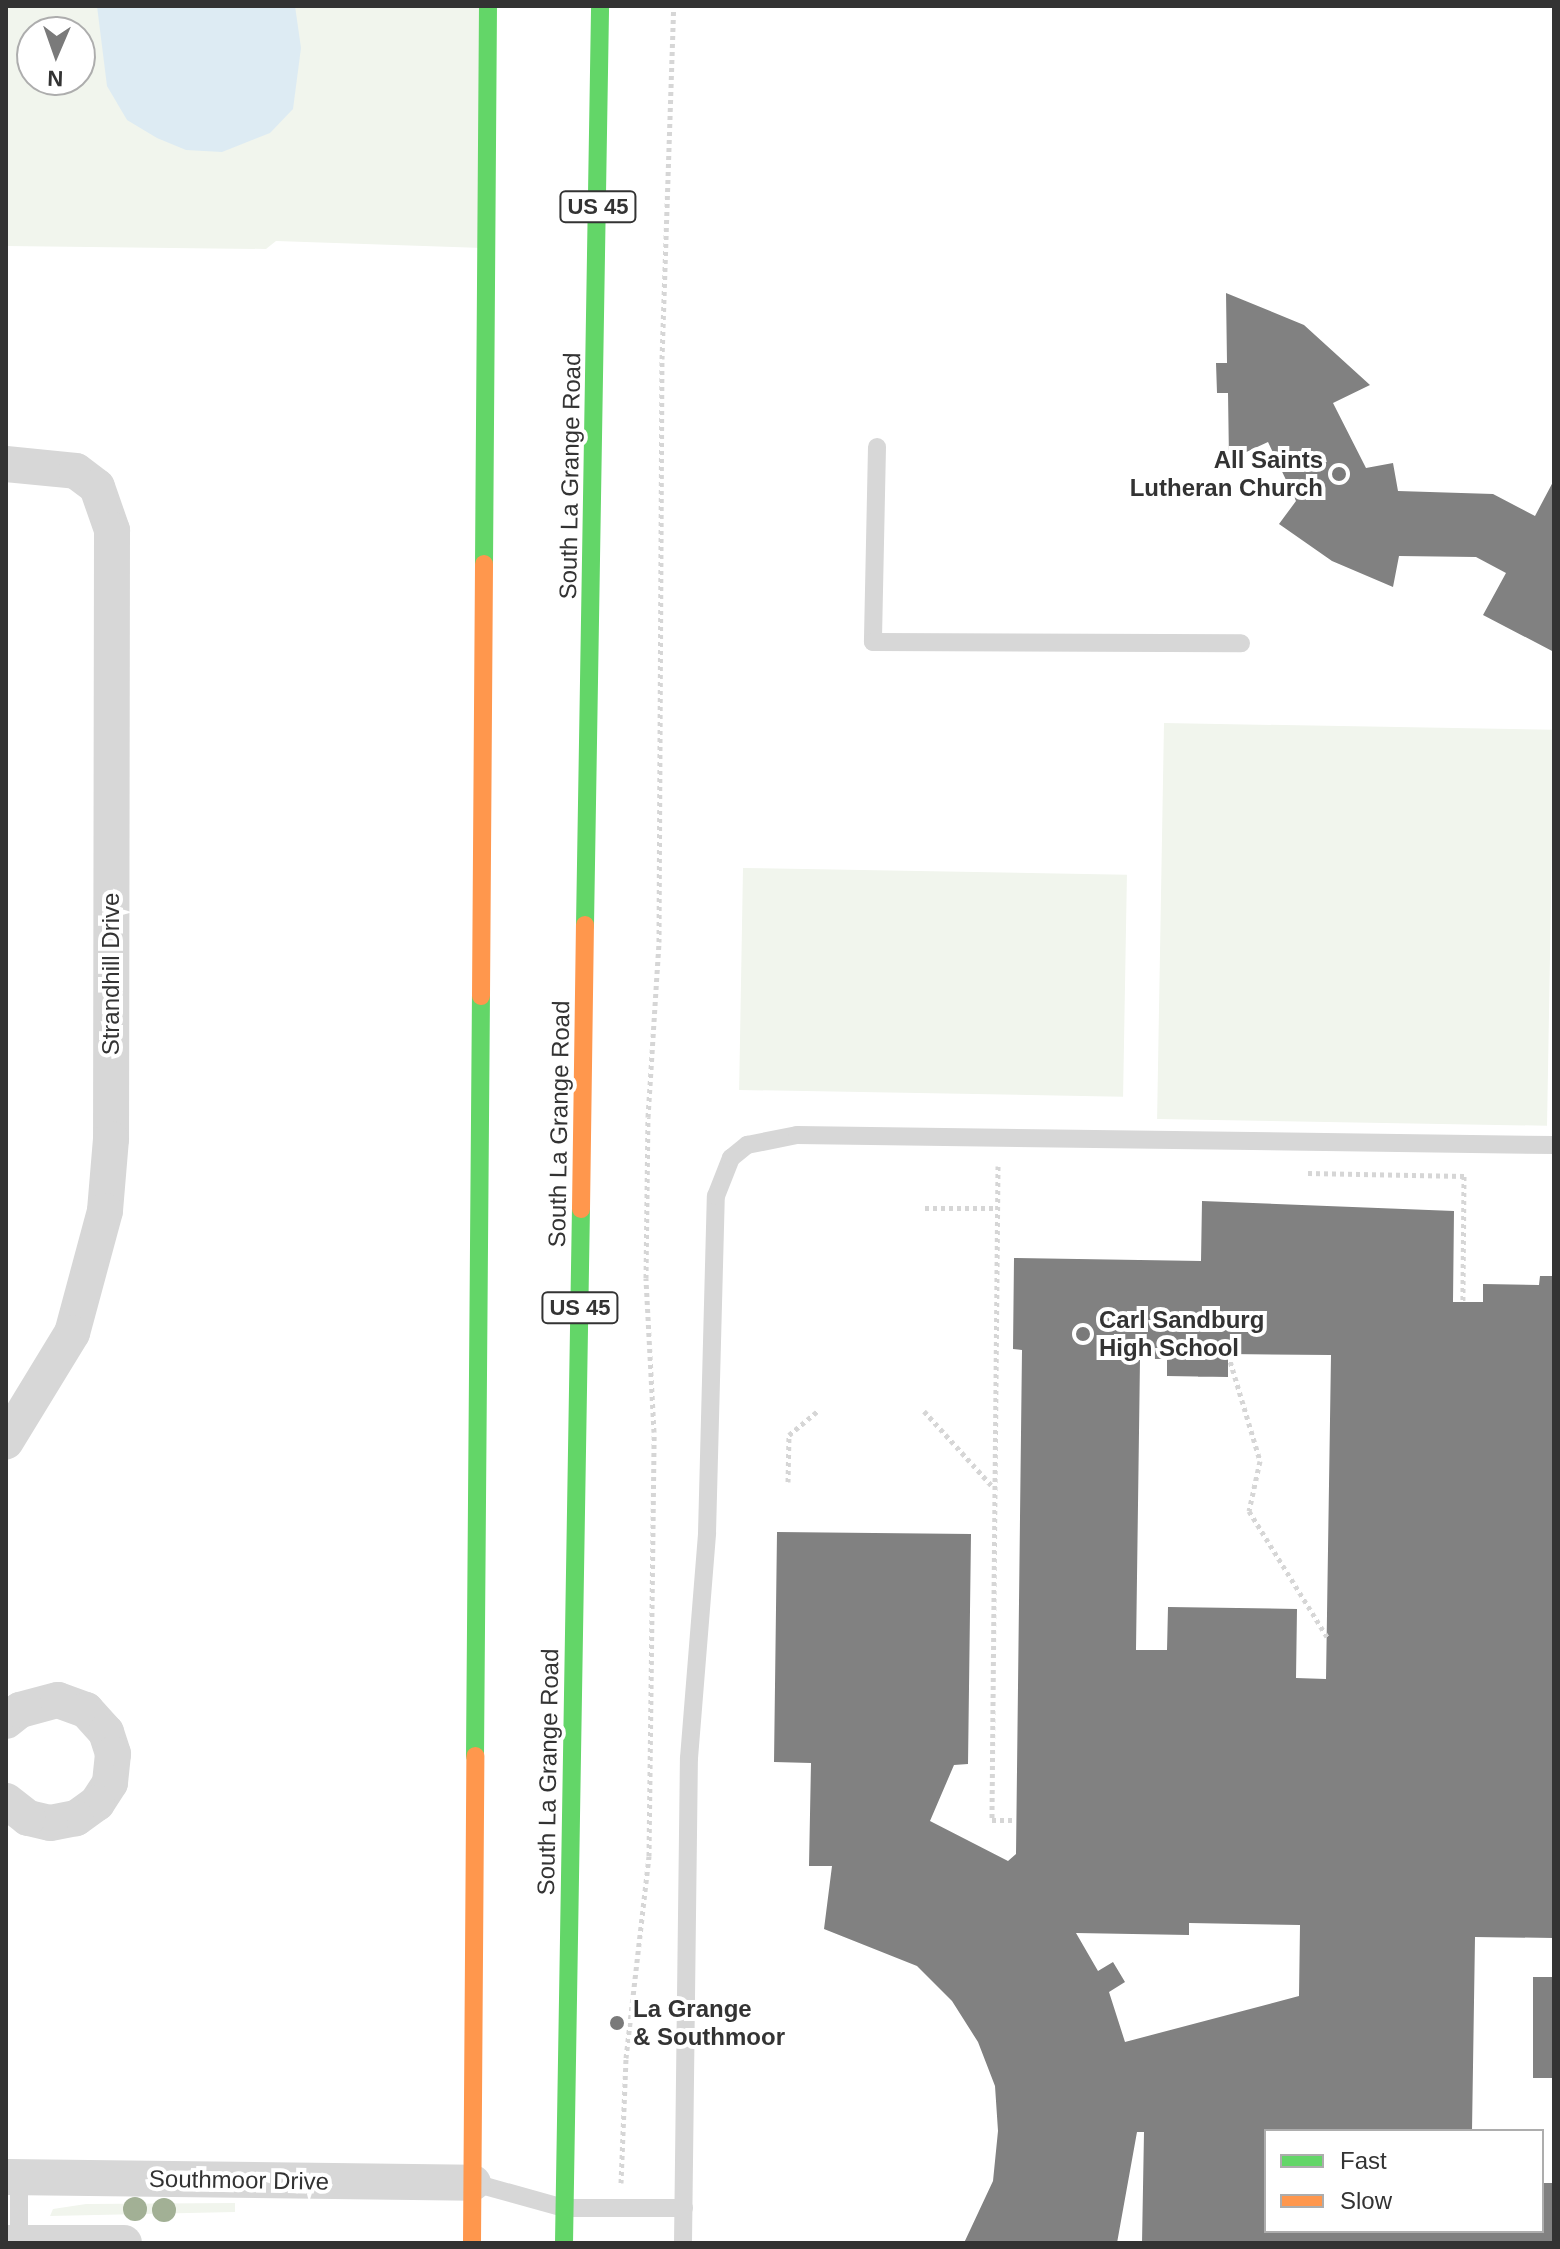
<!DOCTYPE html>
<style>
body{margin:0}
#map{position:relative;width:1560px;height:2249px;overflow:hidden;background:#fff;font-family:Helvetica,sans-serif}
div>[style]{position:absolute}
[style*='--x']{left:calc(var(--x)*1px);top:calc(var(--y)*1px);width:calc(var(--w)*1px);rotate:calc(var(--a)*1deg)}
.green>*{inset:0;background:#f1f5ed;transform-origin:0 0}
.water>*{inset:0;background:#ddebf3}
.building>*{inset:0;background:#818181;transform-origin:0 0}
.path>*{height:5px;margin-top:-2.5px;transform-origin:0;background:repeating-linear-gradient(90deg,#d6d6d6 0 4px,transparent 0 8px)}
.lane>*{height:18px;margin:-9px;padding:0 9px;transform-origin:9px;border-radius:9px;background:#d7d7d7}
.street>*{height:36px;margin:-18px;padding:0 18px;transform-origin:18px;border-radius:18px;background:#d7d7d7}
.fast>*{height:18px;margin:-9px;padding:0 9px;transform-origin:9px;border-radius:9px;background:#63d668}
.slow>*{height:18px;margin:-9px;padding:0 9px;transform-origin:9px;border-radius:9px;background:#ff974d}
.trees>*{width:24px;height:24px;margin:-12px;border-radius:50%;background:#a2b095}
.dots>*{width:22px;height:22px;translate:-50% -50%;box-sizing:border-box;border:4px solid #fff;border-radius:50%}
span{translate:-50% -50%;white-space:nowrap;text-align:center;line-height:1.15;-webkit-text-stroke:8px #fff;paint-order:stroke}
.shield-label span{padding:2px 6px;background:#fff;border:2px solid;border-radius:6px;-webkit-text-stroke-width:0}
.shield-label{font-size:22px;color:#333;font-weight:700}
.poi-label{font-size:24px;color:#333;font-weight:700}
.right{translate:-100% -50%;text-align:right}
.left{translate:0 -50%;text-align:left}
.street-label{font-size:24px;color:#333}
.frame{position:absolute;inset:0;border:8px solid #333;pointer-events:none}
.legend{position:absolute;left:1264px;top:2129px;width:280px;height:104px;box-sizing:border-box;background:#fff;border:2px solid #adadad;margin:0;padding:10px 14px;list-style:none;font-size:24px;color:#333}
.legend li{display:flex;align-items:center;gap:16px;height:40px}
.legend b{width:40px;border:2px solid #adadad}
.north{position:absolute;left:16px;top:16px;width:80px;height:80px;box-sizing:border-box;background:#fff;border:2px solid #adadad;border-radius:50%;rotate:182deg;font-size:22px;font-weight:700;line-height:32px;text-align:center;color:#333}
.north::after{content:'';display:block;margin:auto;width:28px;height:36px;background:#7a7a7a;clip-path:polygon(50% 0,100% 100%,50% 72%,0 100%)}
</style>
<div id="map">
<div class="green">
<div style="clip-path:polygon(evenodd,6px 6px,487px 6px,483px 248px,276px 241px,266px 249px,6px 246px,6px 6px,32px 32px,80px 32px,80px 80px,32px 80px,32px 32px)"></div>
<div style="left:1164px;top:723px;width:390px;height:396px;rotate:1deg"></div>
<div style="left:743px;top:868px;width:384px;height:222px;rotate:1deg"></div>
<div style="clip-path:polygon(235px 2203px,235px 2212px,50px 2216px,53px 2209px,86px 2204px)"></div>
</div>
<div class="water">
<div style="clip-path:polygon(97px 6px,295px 6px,301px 48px,293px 109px,270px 133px,222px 152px,186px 150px,157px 138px,127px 120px,107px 86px)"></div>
</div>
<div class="building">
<div style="clip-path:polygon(1226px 293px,1304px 325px,1370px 385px,1333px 403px,1366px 468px,1393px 463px,1398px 491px,1493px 494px,1535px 516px,1554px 480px,1554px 652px,1483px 615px,1506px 573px,1476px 557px,1399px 556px,1393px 587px,1332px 561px,1279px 524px,1296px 501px,1268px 442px,1229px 460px,1228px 393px,1217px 393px,1216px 363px,1227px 363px)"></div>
<div style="clip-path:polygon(evenodd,1202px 1201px,1454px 1211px,1453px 1302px,1483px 1302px,1483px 1284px,1539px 1285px,1540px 1276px,1554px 1276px,1554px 1938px,1475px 1937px,1472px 2131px,1266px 2131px,1266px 2231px,1542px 2231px,1542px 2183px,1554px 2183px,1554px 2243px,1142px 2243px,1144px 2132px,1137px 2132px,1117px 2243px,964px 2243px,993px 2181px,998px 2131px,995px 2086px,978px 2042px,952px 2001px,917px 1966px,824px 1929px,832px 1866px,809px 1866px,811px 1763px,774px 1762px,777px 1532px,971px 1534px,968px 1764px,954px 1765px,930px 1821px,1008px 1861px,1016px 1854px,1022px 1350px,1013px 1349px,1014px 1258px,1201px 1261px,1202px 1201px,1228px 1354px,1331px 1355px,1326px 1679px,1296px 1678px,1297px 1609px,1168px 1607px,1167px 1650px,1136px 1650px,1140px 1359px,1167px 1359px,1167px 1376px,1228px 1377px,1228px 1354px,1202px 1201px,1189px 1923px,1300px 1925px,1299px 1996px,1125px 2042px,1109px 1992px,1125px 1982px,1113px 1962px,1098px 1971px,1076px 1933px,1189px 1935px,1189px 1923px)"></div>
<div style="left:1533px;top:1977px;width:21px;height:101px"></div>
</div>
<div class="path">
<div style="--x:998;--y:1166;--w:654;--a:90.53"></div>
<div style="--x:992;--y:1820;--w:24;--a:0"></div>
<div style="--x:1308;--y:1173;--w:156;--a:1.1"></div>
<div style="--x:1464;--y:1176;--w:126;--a:90.5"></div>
<div style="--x:925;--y:1208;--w:72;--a:0"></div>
<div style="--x:1228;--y:1354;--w:112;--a:73.3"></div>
<div style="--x:1260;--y:1461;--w:51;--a:102.4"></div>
<div style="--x:1249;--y:1511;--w:148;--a:58.2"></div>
<div style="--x:924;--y:1411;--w:103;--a:47.8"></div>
<div style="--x:788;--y:1482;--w:47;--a:-88.8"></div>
<div style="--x:789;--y:1435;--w:38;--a:-40"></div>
<div style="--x:621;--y:2183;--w:125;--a:-87.7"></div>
<div style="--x:626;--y:2058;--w:203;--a:-83.5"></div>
<div style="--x:649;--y:1856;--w:424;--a:-89.3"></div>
<div style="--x:654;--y:1432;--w:154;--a:-93"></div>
<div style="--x:646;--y:1278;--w:161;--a:-89.3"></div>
<div style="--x:648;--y:1117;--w:175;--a:-86.4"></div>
<div style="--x:659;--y:942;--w:583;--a:-89.71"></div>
<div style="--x:662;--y:359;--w:353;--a:-88.1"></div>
</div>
<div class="lane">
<div style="--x:877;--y:447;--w:195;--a:91.2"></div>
<div style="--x:873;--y:642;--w:368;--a:0.2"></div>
<div style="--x:474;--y:2183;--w:93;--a:15.5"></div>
<div style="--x:564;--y:2208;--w:120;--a:0"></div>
<div style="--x:19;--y:2243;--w:65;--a:-90"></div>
<div style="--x:683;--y:2243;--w:485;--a:-89.3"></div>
<div style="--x:689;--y:1758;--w:226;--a:-85.4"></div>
<div style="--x:707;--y:1533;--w:337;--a:-88.5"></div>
<div style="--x:716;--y:1196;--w:41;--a:-68.5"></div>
<div style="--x:731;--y:1158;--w:21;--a:-39"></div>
<div style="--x:747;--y:1145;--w:51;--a:-11.3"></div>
<div style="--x:797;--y:1135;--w:757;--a:0.76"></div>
</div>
<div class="street">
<div style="--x:6;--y:464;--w:70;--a:5.7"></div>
<div style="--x:76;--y:471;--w:26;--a:37"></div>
<div style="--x:97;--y:487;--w:46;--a:70.8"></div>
<div style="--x:112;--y:530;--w:609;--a:90.09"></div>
<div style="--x:111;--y:1139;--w:72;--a:94.8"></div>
<div style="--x:105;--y:1211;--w:126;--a:105.1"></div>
<div style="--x:72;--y:1333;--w:127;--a:121.4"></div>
<div style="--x:6;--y:1721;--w:18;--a:-38"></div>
<div style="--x:20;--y:1710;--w:39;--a:-15"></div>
<div style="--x:58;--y:1700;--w:30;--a:20"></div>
<div style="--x:86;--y:1710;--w:30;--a:48"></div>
<div style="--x:106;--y:1732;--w:23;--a:72"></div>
<div style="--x:113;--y:1754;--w:29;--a:96"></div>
<div style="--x:110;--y:1783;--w:24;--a:123"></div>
<div style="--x:97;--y:1803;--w:26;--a:144"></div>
<div style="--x:76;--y:1818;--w:26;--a:169"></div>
<div style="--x:50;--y:1823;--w:23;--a:-167"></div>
<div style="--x:28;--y:1818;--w:28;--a:-142"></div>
<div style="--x:6;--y:2177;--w:467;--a:0.7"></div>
<div style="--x:6;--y:2243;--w:118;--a:0"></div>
</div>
<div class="fast">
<div style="--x:484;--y:564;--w:558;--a:-89.59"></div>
<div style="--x:585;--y:925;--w:919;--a:-89.06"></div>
<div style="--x:475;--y:1756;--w:760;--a:-89.55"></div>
<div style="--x:564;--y:2243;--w:1034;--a:-89.06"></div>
</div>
<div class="slow">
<div style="--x:481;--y:996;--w:432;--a:-89.6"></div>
<div style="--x:581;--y:1209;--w:284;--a:-89.2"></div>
<div style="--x:472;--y:2243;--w:487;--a:-89.6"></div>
</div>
<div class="trees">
<div style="left:135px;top:2209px"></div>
<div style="left:164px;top:2210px"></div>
</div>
<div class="dots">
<div style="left:1339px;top:474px;background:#7a7a7a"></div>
<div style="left:1083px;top:1334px;background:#7a7a7a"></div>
<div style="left:617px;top:2023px;background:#7a7a7a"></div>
</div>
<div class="shield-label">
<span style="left:598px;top:207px">US 45</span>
<span style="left:580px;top:1308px">US 45</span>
</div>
<div class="poi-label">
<span class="right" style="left:1323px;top:474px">All Saints<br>Lutheran Church</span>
<span class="left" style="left:1099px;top:1334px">Carl Sandburg<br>High School</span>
<span class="left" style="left:633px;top:2023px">La Grange<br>&amp; Southmoor</span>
</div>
<div class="street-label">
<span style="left:570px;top:476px;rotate:-89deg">South La Grange Road</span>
<span style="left:111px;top:974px;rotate:-90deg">Strandhill Drive</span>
<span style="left:559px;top:1124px;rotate:-89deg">South La Grange Road</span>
<span style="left:548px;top:1772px;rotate:-89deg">South La Grange Road</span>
<span style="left:239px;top:2180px;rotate:1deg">Southmoor Drive</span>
</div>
<div class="frame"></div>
<ul class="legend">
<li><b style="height:10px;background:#63d668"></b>Fast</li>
<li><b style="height:10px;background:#ff974d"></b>Slow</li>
</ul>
<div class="north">N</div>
</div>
